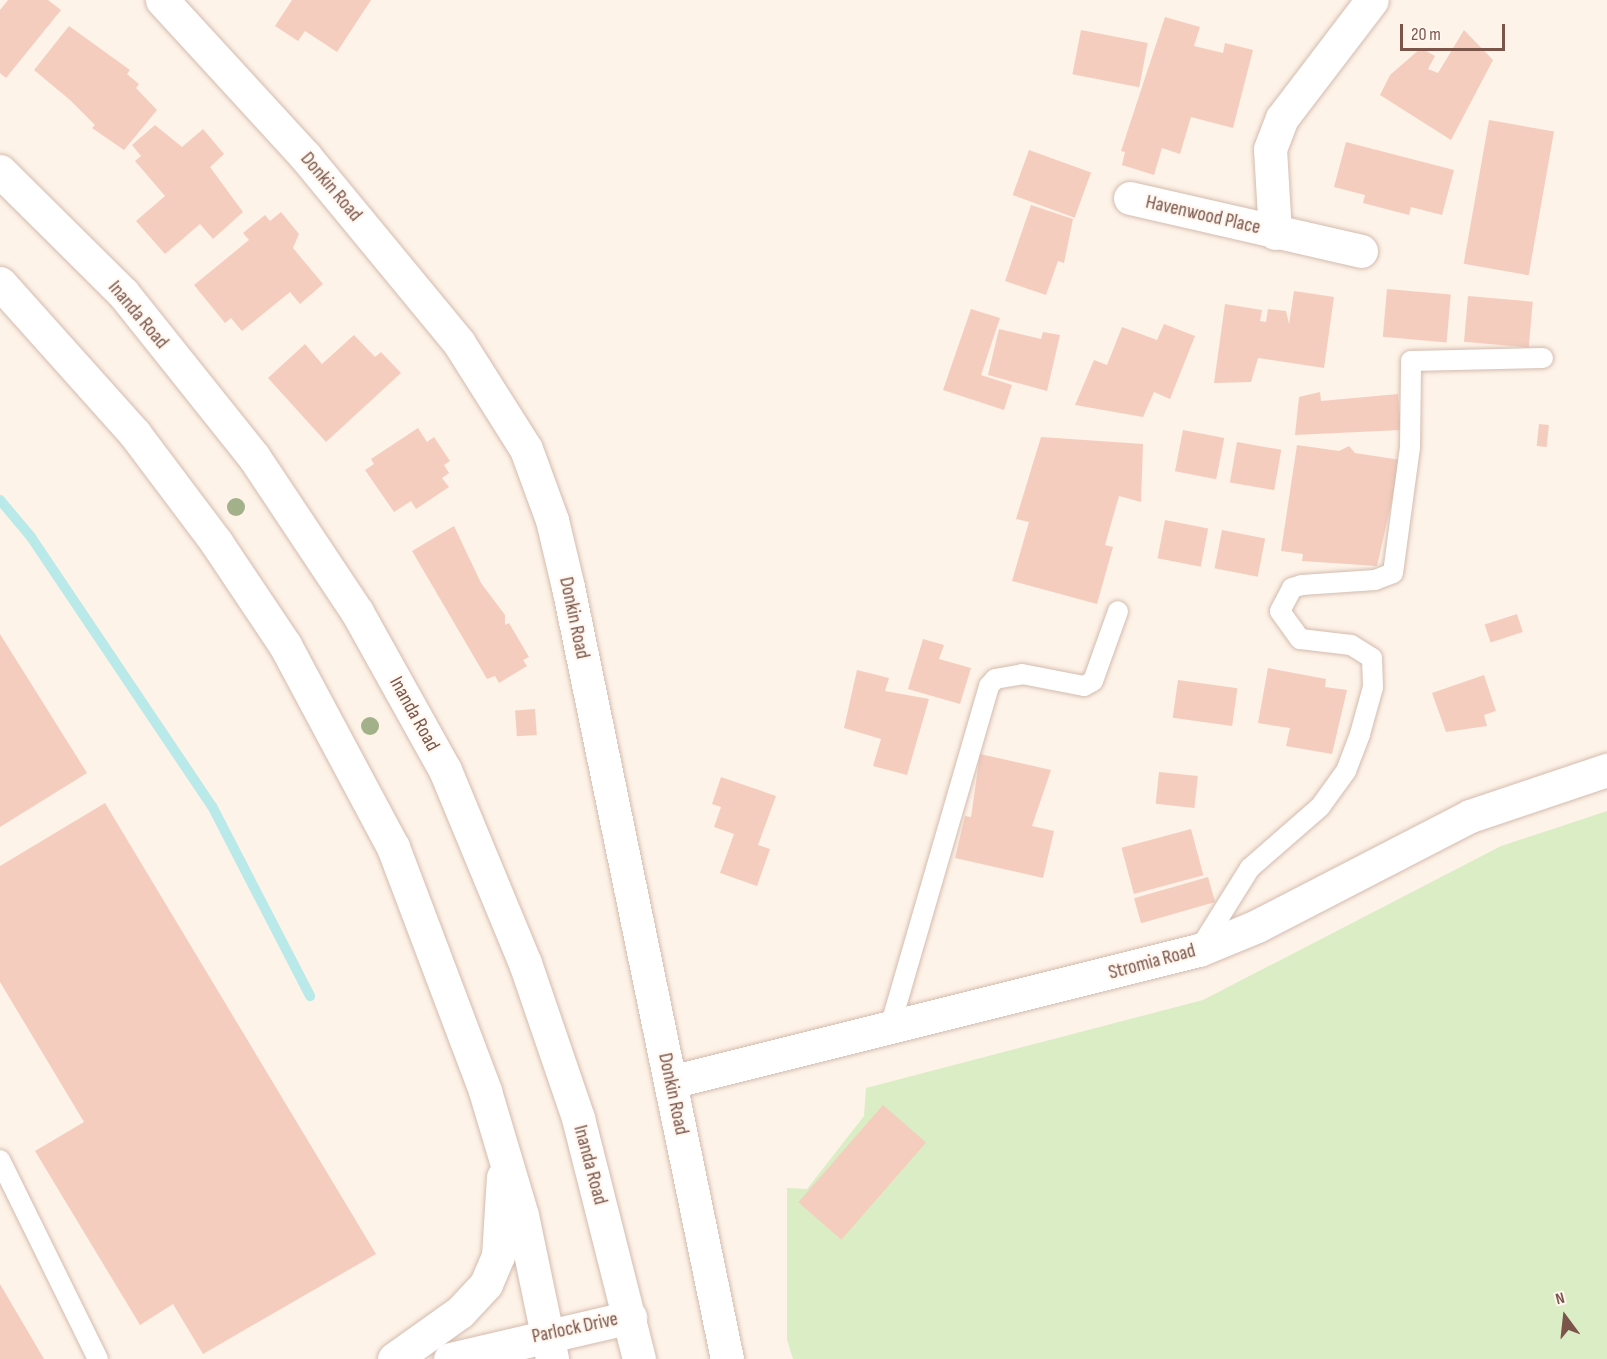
<!DOCTYPE html>
<style>
body{margin:0}
#map{position:relative;width:1607px;height:1359px;overflow:hidden;background:#fef3e8;font-family:"Sofia Sans Condensed",sans-serif}
div>[style]{position:absolute}
[style*='--x']{left:calc(var(--x)*1px);top:calc(var(--y)*1px);width:calc(var(--w)*1px);rotate:calc(var(--a)*1deg)}
.green>*{inset:0;background:#daedc5}
.stream>*{height:10px;margin:-5px;padding:0 5px;transform-origin:5px;border-radius:5px;background:#bae9ea}
.building>*{inset:0;background:#f5cdbe;transform-origin:0 0}
.roads{filter:drop-shadow(0 0 2px #d4bbaf) drop-shadow(0 0 2px #d4bbaf)}
.lane>*{height:20px;margin:-10px;padding:0 10px;transform-origin:10px;border-radius:10px;background:#fff}
.street>*{height:33px;margin:-16.5px;padding:0 16.5px;transform-origin:16.5px;border-radius:16.5px;background:#fff}
.secondary>*{height:33px;margin:-16.5px;padding:0 16.5px;transform-origin:16.5px;border-radius:16.5px;background:#fff}
.trees>*{width:18px;height:18px;margin:-9px;border-radius:50%;background:#a3b18a}
span{translate:-50% -50%;white-space:nowrap;text-align:center;line-height:1.15;-webkit-text-stroke:4.5px #fff7f0;paint-order:stroke}
.street-label{font-size:20px;color:#7b5549}
.north{position:absolute;left:1535px;top:1287px;width:60px;height:60px;-webkit-text-stroke:4px #fff7f0;paint-order:stroke;rotate:345deg;font-size:16px;font-weight:700;line-height:24px;text-align:center;color:#7b5549}
.north::after{content:'';display:block;margin:auto;width:21px;height:27px;background:#7b5549;clip-path:polygon(50% 0,100% 100%,50% 72%,0 100%)}
.scale{position:absolute;left:1400px;top:24px;width:105px;height:27px;box-sizing:border-box;border:3px solid #7b5549;border-top:0;padding-left:8px;font-size:18px;line-height:21px;white-space:nowrap;color:#7b5549;-webkit-text-stroke:4px #fff7f0;paint-order:stroke}
</style>
<div id="map">
<div class="green">
<div style="clip-path:polygon(1607px 811px,1607px 1359px,793px 1359px,787px 1340px,787px 1188px,807px 1189px,864px 1116px,866px 1088px,1203px 1000px,1501px 846px)"></div>
</div>
<div class="stream">
<div style="--x:0;--y:500;--w:48;--a:50"></div>
<div style="--x:31;--y:537;--w:324;--a:56.1"></div>
<div style="--x:212;--y:806;--w:214;--a:62.7"></div>
</div>
<div class="building">
<div style="clip-path:polygon(8px 0,48px 0,61px 10px,6px 78px,0 73px,0 10px)"></div>
<div style="clip-path:polygon(292px 0,371px 0,337px 52px,305px 31px,298px 41px,275px 26px)"></div>
<div style="clip-path:polygon(1165px 17px,1200px 27px,1194px 46px,1223px 53px,1225px 43px,1253px 50px,1233px 128px,1191px 117px,1180px 154px,1162px 148px,1154px 175px,1122px 165px,1125px 152px,1121px 151px)"></div>
<div style="clip-path:polygon(69px 26px,130px 70px,127px 74px,139px 84px,136px 88px,157px 110px,124px 150px,92px 128px,95px 125px,70px 100px,34px 70px)"></div>
<div style="left:1081px;top:30px;width:68px;height:45px;rotate:11deg"></div>
<div style="clip-path:polygon(1464px 30px,1493px 60px,1451px 140px,1380px 95px,1390px 75px,1421px 48px,1435px 56px,1428px 69px,1438px 73px)"></div>
<div style="left:1489px;top:120px;width:66px;height:146px;rotate:10deg"></div>
<div style="clip-path:polygon(155px 125px,182px 147px,203px 129px,224px 154px,210px 167px,243px 212px,213px 239px,200px 224px,165px 254px,136px 221px,165px 196px,135px 161px,141px 156px,132px 145px)"></div>
<div style="clip-path:polygon(1346px 142px,1454px 170px,1442px 215px,1411px 207px,1409px 215px,1363px 203px,1365px 195px,1334px 187px)"></div>
<div style="left:1029px;top:150px;width:66px;height:48px;rotate:20deg"></div>
<div style="clip-path:polygon(1031px 205px,1073px 219px,1064px 263px,1058px 261px,1046px 295px,1005px 281px)"></div>
<div style="clip-path:polygon(281px 212px,299px 234px,293px 248px,323px 284px,300px 304px,290px 292px,242px 331px,231px 318px,225px 323px,194px 285px,249px 240px,243px 233px,265px 215px,270px 221px)"></div>
<div style="left:1387px;top:289px;width:64px;height:48px;rotate:5deg"></div>
<div style="clip-path:polygon(1294px 291px,1334px 297px,1324px 368px,1258px 358px,1251px 382px,1214px 383px,1225px 304px,1262px 310px,1260px 321px,1266px 322px,1268px 309px,1286px 311px,1289px 324px)"></div>
<div style="left:1468px;top:296px;width:65px;height:46px;rotate:5deg"></div>
<div style="clip-path:polygon(971px 309px,1000px 318px,981px 375px,1012px 385px,1004px 410px,943px 390px)"></div>
<div style="clip-path:polygon(1164px 324px,1195px 336px,1170px 399px,1154px 392px,1143px 417px,1075px 405px,1094px 360px,1107px 365px,1122px 327px,1157px 340px)"></div>
<div style="clip-path:polygon(999px 329px,1041px 339px,1043px 332px,1060px 335px,1047px 391px,988px 375px)"></div>
<div style="clip-path:polygon(354px 335px,375px 357px,381px 352px,401px 373px,326px 442px,268px 378px,305px 344px,322px 364px)"></div>
<div style="clip-path:polygon(1320px 392px,1321px 401px,1398px 394px,1401px 430px,1295px 435px,1299px 397px)"></div>
<div style="left:1539px;top:424px;width:10px;height:22px;rotate:6deg"></div>
<div style="clip-path:polygon(418px 428px,427px 442px,434px 437px,450px 461px,444px 465px,449px 473px,442px 478px,449px 487px,416px 509px,411px 501px,394px 512px,365px 470px,374px 464px,371px 459px)"></div>
<div style="left:1183px;top:430px;width:42px;height:42px;rotate:11deg"></div>
<div style="clip-path:polygon(1041px 437px,1143px 444px,1141px 502px,1119px 496px,1105px 545px,1113px 547px,1097px 604px,1012px 581px,1029px 522px,1016px 519px)"></div>
<div style="left:1237px;top:442px;width:45px;height:41px;rotate:10deg"></div>
<div style="clip-path:polygon(1297px 445px,1339px 451px,1349px 446px,1355px 453px,1401px 460px,1377px 566px,1302px 561px,1303px 554px,1281px 551px)"></div>
<div style="left:1165px;top:520px;width:44px;height:39px;rotate:11deg"></div>
<div style="clip-path:polygon(454px 526px,481px 583px,505px 615px,505px 625px,509px 623px,529px 657px,523px 660px,527px 666px,499px 683px,495px 676px,487px 679px,412px 551px)"></div>
<div style="left:1222px;top:530px;width:44px;height:39px;rotate:11deg"></div>
<div style="left:1517px;top:614px;width:19px;height:34px;rotate:72deg"></div>
<div style="clip-path:polygon(0 634px,87px 773px,0 827px)"></div>
<div style="clip-path:polygon(923px 639px,944px 645px,939px 659px,971px 668px,960px 704px,908px 689px)"></div>
<div style="clip-path:polygon(1268px 668px,1326px 679px,1325px 687px,1347px 690px,1332px 754px,1286px 746px,1290px 728px,1258px 723px)"></div>
<div style="clip-path:polygon(857px 670px,889px 678px,885px 691px,929px 699px,907px 775px,873px 766px,881px 739px,844px 728px)"></div>
<div style="clip-path:polygon(1484px 675px,1496px 711px,1484px 715px,1487px 726px,1446px 732px,1432px 693px)"></div>
<div style="left:1178px;top:680px;width:60px;height:38px;rotate:8deg"></div>
<div style="left:535px;top:709px;width:26px;height:20px;rotate:86deg"></div>
<div style="clip-path:polygon(980px 754px,1051px 770px,1032px 826px,1054px 831px,1043px 878px,955px 858px,965px 816px,971px 817px)"></div>
<div style="left:1159px;top:772px;width:39px;height:32px;rotate:6deg"></div>
<div style="clip-path:polygon(721px 777px,776px 796px,758px 845px,770px 849px,757px 886px,720px 873px,734px 834px,714px 827px,721px 807px,712px 804px)"></div>
<div style="clip-path:polygon(105px 803px,376px 1254px,203px 1354px,173px 1304px,140px 1325px,35px 1151px,84px 1122px,0 982px,0 866px)"></div>
<div style="left:1191px;top:829px;width:48px;height:72px;rotate:75deg"></div>
<div style="left:1208px;top:877px;width:26px;height:77px;rotate:74deg"></div>
<div style="left:883px;top:1105px;width:57px;height:129px;rotate:41deg"></div>
<div style="clip-path:polygon(0 1284px,44px 1359px,0 1359px)"></div>
</div>
<div class="roads">
<div class="lane">
<div style="--x:1200;--y:948;--w:94;--a:-58"></div>
<div style="--x:1250;--y:868;--w:93;--a:-41.1"></div>
<div style="--x:1320;--y:807;--w:44;--a:-54.2"></div>
<div style="--x:1346;--y:771;--w:40;--a:-69"></div>
<div style="--x:1360;--y:734;--w:49;--a:-74.5"></div>
<div style="--x:1373;--y:687;--w:29;--a:-92"></div>
<div style="--x:1372;--y:658;--w:25;--a:-148"></div>
<div style="--x:1351;--y:645;--w:51;--a:-173.3"></div>
<div style="--x:1300;--y:639;--w:34;--a:-126"></div>
<div style="--x:1280;--y:611;--w:26;--a:-62"></div>
<div style="--x:1292;--y:588;--w:10;--a:-17"></div>
<div style="--x:1302;--y:585;--w:73;--a:-3.9"></div>
<div style="--x:1375;--y:580;--w:19;--a:-21"></div>
<div style="--x:1393;--y:573;--w:126;--a:-82.3"></div>
<div style="--x:1410;--y:448;--w:87;--a:-89.3"></div>
<div style="--x:1411;--y:361;--w:132;--a:-1.3"></div>
<div style="--x:890;--y:1027;--w:355;--a:-73.8"></div>
<div style="--x:989;--y:686;--w:9;--a:-49"></div>
<div style="--x:995;--y:679;--w:27;--a:-10"></div>
<div style="--x:1022;--y:674;--w:63;--a:11"></div>
<div style="--x:1084;--y:686;--w:10;--a:-29"></div>
<div style="--x:1093;--y:681;--w:74;--a:-70.3"></div>
<div style="--x:0;--y:1160;--w:222;--a:63.8"></div>
</div>
<div class="street">
<div style="--x:162;--y:0;--w:212;--a:47.5"></div>
<div style="--x:305;--y:156;--w:242;--a:50.5"></div>
<div style="--x:459;--y:343;--w:125;--a:57.7"></div>
<div style="--x:526;--y:449;--w:76;--a:69.9"></div>
<div style="--x:552;--y:520;--w:69;--a:76.6"></div>
<div style="--x:568;--y:587;--w:788;--a:78.36"></div>
<div style="--x:1130;--y:198;--w:237;--a:12.9"></div>
<div style="--x:1275;--y:233;--w:84;--a:-93.4"></div>
<div style="--x:1270;--y:149;--w:33;--a:-69"></div>
<div style="--x:1282;--y:118;--w:148;--a:-52.7"></div>
<div style="--x:671;--y:1082;--w:544;--a:-14.04"></div>
<div style="--x:1199;--y:950;--w:63;--a:-22.5"></div>
<div style="--x:1257;--y:926;--w:240;--a:-27.3"></div>
<div style="--x:1470;--y:816;--w:145;--a:-18.6"></div>
<div style="--x:450;--y:1359;--w:185;--a:-13.1"></div>
</div>
<div class="secondary">
<div style="--x:0;--y:171;--w:173;--a:44.8"></div>
<div style="--x:123;--y:293;--w:210;--a:51.4"></div>
<div style="--x:254;--y:457;--w:186;--a:56.4"></div>
<div style="--x:357;--y:612;--w:181;--a:60.9"></div>
<div style="--x:445;--y:770;--w:209;--a:67.5"></div>
<div style="--x:525;--y:963;--w:164;--a:71.1"></div>
<div style="--x:578;--y:1118;--w:249;--a:75.8"></div>
<div style="--x:0;--y:283;--w:203;--a:48.2"></div>
<div style="--x:135;--y:434;--w:135;--a:53.1"></div>
<div style="--x:216;--y:542;--w:124;--a:56.2"></div>
<div style="--x:285;--y:645;--w:229;--a:61.9"></div>
<div style="--x:393;--y:847;--w:261;--a:69.3"></div>
<div style="--x:485;--y:1091;--w:129;--a:73.4"></div>
<div style="--x:522;--y:1215;--w:147;--a:78.2"></div>
<div style="--x:394;--y:1359;--w:81;--a:-35.5"></div>
<div style="--x:460;--y:1312;--w:38;--a:-47"></div>
<div style="--x:486;--y:1284;--w:30;--a:-67"></div>
<div style="--x:498;--y:1256;--w:79;--a:-86.4"></div>
</div>
</div>
<div class="trees">
<div style="left:236px;top:507px"></div>
<div style="left:370px;top:726px"></div>
</div>
<div class="street-label">
<span style="left:331px;top:187px;rotate:50deg">Donkin Road</span>
<span style="left:1203px;top:215px;rotate:13deg">Havenwood Place</span>
<span style="left:138px;top:315px;rotate:50deg">Inanda Road</span>
<span style="left:574px;top:618px;rotate:78deg">Donkin Road</span>
<span style="left:414px;top:714px;rotate:61deg">Inanda Road</span>
<span style="left:1152px;top:962px;rotate:-15deg">Stromia Road</span>
<span style="left:673px;top:1094px;rotate:78deg">Donkin Road</span>
<span style="left:590px;top:1165px;rotate:75deg">Inanda Road</span>
<span style="left:575px;top:1328px;rotate:-12deg">Parlock Drive</span>
</div>
<div class="north">N</div>
<div class="scale">20 m</div>
</div>
